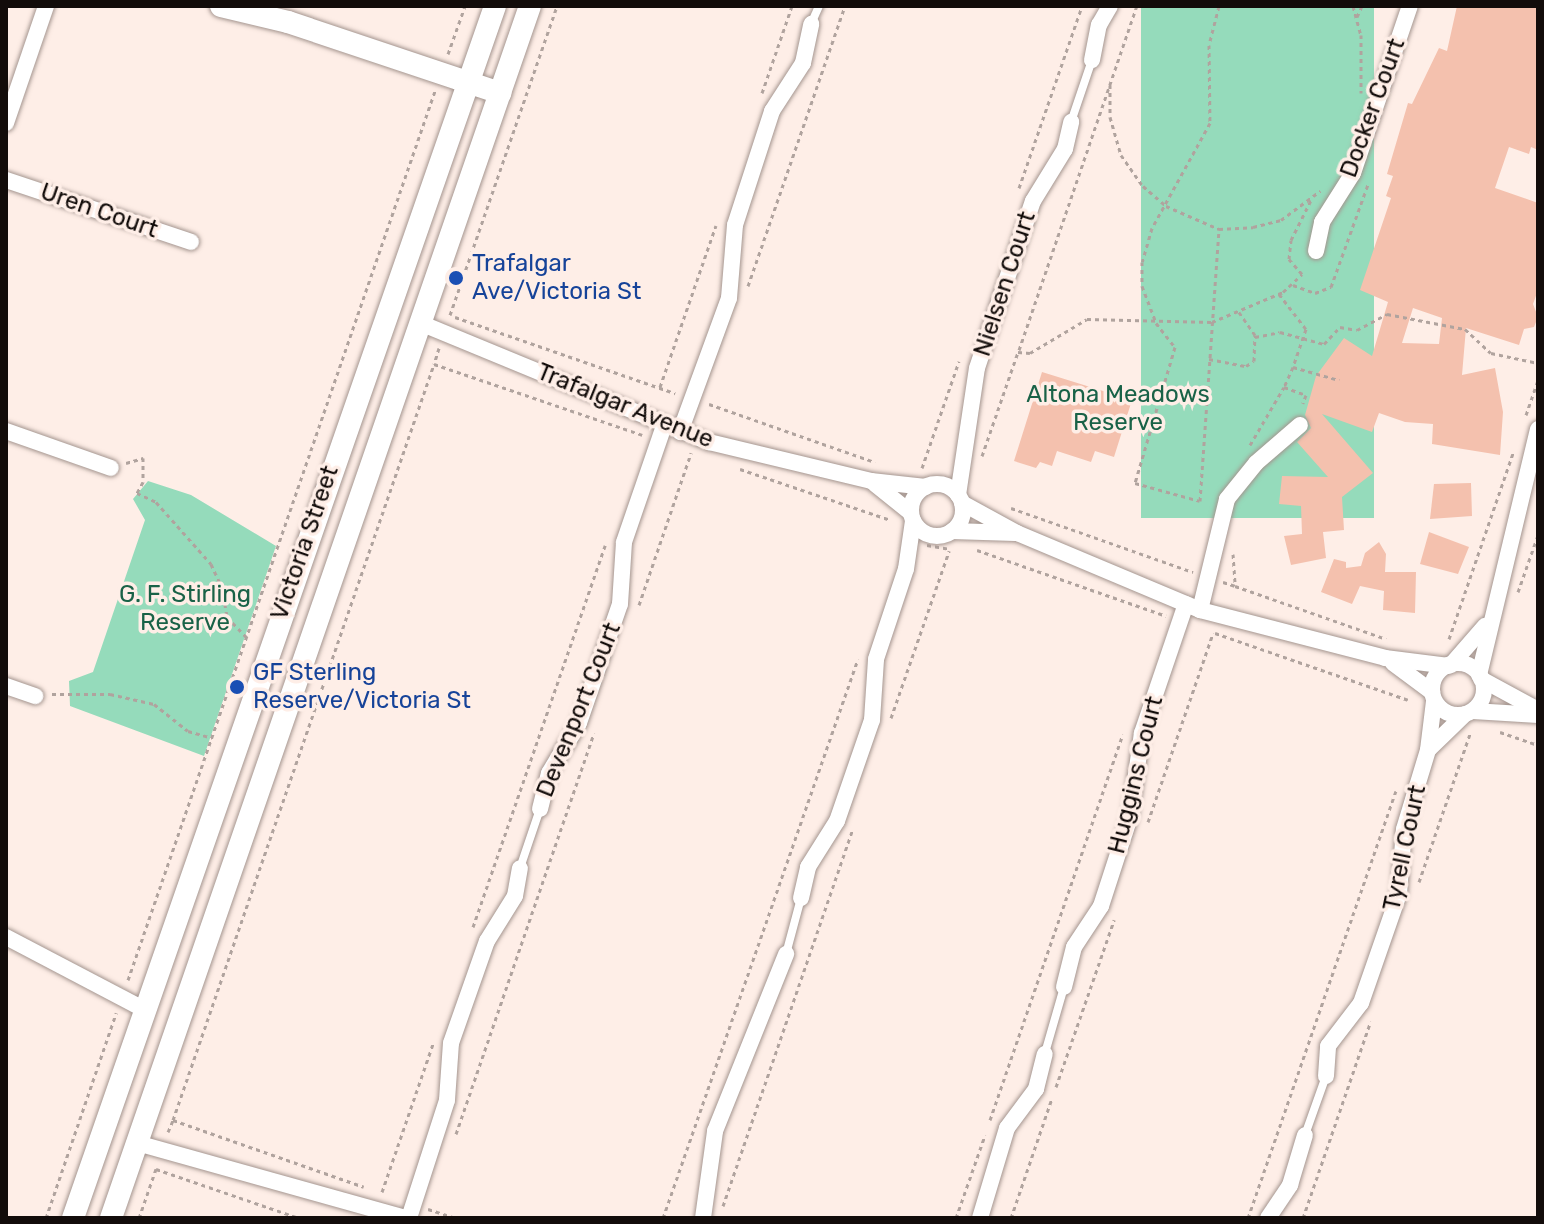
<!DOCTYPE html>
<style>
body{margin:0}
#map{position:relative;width:1544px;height:1224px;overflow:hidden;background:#feeee7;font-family:Rubik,sans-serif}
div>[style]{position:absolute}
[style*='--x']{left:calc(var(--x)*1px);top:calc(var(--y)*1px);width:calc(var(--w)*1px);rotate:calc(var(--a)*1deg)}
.green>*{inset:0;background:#95dbbb;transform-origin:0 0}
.building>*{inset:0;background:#f4c1ae}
.path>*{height:3px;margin-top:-1.5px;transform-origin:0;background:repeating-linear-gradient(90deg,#b0a39e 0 4px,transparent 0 8px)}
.roads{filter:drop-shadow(0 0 2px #a4958f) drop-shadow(0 0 2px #a4958f)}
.lane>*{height:8px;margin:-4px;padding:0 4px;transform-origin:4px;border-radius:4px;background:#fff}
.street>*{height:16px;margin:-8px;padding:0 8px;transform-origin:8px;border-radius:8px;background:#fff}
.street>.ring{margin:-8px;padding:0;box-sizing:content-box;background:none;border:16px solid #fff;border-radius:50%}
.secondary>*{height:22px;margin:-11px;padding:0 11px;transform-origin:11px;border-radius:11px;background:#fff}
.dots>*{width:22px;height:22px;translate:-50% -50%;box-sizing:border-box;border:4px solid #feeee7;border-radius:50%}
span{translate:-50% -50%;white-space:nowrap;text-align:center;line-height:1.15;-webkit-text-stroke:7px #feeee7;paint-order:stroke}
.street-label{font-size:24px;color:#120c0a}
.transit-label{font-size:24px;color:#164399}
.left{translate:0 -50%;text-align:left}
.park-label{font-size:24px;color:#196247}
.frame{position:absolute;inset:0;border:8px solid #120c0a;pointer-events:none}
</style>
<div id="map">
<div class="green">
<div style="left:1141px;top:6px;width:233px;height:512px"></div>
<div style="clip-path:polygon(148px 481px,191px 495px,276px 546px,204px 756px,70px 706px,69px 681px,93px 672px,145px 520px,133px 499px)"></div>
</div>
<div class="building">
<div style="clip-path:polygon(evenodd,1457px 6px,1538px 6px,1538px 150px,1531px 147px,1529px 154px,1509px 147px,1495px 188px,1538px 203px,1538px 290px,1533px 304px,1538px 317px,1534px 327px,1524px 329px,1519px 345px,1466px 328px,1462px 375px,1495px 368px,1503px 412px,1500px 455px,1432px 444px,1433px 424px,1405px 422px,1379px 413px,1372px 432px,1322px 414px,1373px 473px,1342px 497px,1344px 530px,1323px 532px,1326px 558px,1291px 565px,1284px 536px,1302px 534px,1301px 506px,1279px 504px,1282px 476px,1328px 477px,1297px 442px,1311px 428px,1305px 415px,1316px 376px,1344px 338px,1372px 356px,1388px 302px,1360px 290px,1391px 198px,1386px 196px,1393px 176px,1387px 174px,1408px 103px,1412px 104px,1439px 48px,1447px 51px,1457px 6px,1413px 308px,1442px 318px,1439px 344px,1402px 343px,1413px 308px)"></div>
<div style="clip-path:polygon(1042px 372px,1132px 400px,1114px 457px,1095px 451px,1091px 462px,1057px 451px,1052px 466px,1040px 462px,1036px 468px,1014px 461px)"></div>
<div style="clip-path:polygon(1471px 483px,1472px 516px,1430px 519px,1434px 484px)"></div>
<div style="clip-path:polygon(1429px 532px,1469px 547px,1458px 574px,1420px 564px)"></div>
<div style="clip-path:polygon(1379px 542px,1386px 554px,1385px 572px,1416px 572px,1415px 613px,1383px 610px,1384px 591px,1360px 586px,1352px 604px,1321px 592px,1334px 559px,1346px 562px,1346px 568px,1361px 566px,1365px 553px)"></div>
</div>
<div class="path">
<div style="--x:1219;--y:6;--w:40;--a:104.4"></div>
<div style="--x:1209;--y:45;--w:78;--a:89.3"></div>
<div style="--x:1210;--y:123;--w:120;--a:118.9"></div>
<div style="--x:1152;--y:228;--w:35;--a:106"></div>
<div style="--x:1142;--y:262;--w:24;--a:90"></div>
<div style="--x:1142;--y:286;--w:40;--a:69"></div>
<div style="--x:1156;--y:323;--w:31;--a:52"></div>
<div style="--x:1175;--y:347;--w:142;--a:106.4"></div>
<div style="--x:1135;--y:483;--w:67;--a:15.5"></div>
<div style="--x:1200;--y:501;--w:273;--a:-86"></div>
<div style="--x:1353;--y:6;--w:30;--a:75"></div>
<div style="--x:1361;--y:35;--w:58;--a:90"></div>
<div style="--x:1357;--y:17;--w:12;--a:-66"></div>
<div style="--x:448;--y:54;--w:51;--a:-70.5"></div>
<div style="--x:1110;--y:85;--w:32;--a:90"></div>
<div style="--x:1110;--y:117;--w:40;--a:74"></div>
<div style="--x:1121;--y:155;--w:38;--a:55"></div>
<div style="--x:1143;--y:186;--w:30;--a:41"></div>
<div style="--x:1166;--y:206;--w:58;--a:23.5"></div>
<div style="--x:1219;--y:229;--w:34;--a:-3"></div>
<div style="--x:1253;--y:227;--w:29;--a:-14"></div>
<div style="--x:1281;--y:220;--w:49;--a:-36.6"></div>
<div style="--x:762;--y:93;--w:92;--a:-71"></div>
<div style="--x:1019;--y:188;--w:193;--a:-70.9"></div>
<div style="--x:1293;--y:285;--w:23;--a:20"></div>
<div style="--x:1315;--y:293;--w:17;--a:-21"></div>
<div style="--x:1331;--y:287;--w:109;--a:-70.2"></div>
<div style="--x:748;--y:286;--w:296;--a:-70.9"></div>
<div style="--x:1279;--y:294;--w:44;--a:52.4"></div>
<div style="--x:1306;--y:329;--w:40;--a:108.9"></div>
<div style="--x:1293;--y:367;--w:48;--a:15.8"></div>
<div style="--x:450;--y:315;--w:327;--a:-70.9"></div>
<div style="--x:455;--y:317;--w:233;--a:19.1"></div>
<div style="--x:1255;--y:337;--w:25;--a:-11"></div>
<div style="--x:1280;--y:332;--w:46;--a:15.3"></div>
<div style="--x:1324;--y:344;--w:23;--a:-47"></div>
<div style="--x:1340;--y:327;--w:17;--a:10"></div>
<div style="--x:1357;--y:330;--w:34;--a:-28"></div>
<div style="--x:1387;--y:314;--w:79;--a:10.9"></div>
<div style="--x:1465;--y:329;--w:35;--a:43"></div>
<div style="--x:1491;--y:353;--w:48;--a:12"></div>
<div style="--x:439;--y:348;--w:17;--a:107"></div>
<div style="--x:434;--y:364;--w:220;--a:18.8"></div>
<div style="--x:1019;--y:350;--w:364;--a:-71.1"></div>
<div style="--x:1209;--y:359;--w:38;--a:11"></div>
<div style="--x:1246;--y:366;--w:9;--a:-32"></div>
<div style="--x:1254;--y:361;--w:26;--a:-88"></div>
<div style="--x:1255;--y:335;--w:29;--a:-125"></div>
<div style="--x:1293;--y:367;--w:22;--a:114"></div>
<div style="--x:1284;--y:387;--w:23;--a:20"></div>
<div style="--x:1306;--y:395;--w:9;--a:111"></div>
<div style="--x:660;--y:387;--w:171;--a:-70.9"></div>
<div style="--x:709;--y:404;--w:176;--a:19.3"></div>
<div style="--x:1526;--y:415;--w:37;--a:-71"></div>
<div style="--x:1250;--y:445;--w:67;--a:-59.6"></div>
<div style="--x:982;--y:456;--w:110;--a:-70.9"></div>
<div style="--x:1018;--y:352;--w:12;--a:5"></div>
<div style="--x:1030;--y:353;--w:66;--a:-30.8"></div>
<div style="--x:1087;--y:319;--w:125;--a:1.4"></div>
<div style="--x:1212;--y:322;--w:77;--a:-22.9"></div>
<div style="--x:1283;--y:292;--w:26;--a:-43"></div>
<div style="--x:1302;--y:274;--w:20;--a:-131"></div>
<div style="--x:1289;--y:259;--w:19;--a:-84"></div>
<div style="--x:1291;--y:240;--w:47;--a:-63.4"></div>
<div style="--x:126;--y:463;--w:18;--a:-16"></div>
<div style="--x:143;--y:458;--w:24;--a:90"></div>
<div style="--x:143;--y:482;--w:13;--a:119"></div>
<div style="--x:137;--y:493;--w:21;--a:25"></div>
<div style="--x:156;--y:502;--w:83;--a:48.4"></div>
<div style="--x:211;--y:564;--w:26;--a:65"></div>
<div style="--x:222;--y:588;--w:29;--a:80"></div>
<div style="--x:227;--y:617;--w:29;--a:46"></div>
<div style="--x:922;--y:468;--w:113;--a:-70.9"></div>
<div style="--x:740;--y:469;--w:159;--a:18.7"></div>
<div style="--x:1011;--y:508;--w:193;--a:19.4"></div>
<div style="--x:927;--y:545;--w:22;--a:10"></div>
<div style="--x:977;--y:550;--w:200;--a:19.2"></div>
<div style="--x:1233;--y:554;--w:32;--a:86"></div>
<div style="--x:1235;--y:586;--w:160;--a:19.3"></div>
<div style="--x:1223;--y:582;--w:13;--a:18"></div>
<div style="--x:1518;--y:592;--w:60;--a:-70.7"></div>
<div style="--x:639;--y:605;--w:161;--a:-71.1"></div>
<div style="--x:1215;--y:633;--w:204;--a:19.1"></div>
<div style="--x:1449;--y:639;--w:197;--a:-71"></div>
<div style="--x:52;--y:694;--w:58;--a:0"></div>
<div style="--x:110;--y:694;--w:45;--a:12.8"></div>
<div style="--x:154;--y:704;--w:43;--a:38.5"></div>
<div style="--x:188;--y:731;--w:25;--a:16"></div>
<div style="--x:891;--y:718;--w:177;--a:-70.8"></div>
<div style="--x:1500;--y:732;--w:40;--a:18.9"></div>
<div style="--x:1148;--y:822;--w:200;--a:-71"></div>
<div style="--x:1419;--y:882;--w:157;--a:-71"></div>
<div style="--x:473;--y:927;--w:404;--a:-70.9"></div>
<div style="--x:128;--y:980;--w:941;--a:-70.95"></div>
<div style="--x:1056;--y:1087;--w:177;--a:-70.8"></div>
<div style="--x:173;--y:1120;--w:800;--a:-70.95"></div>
<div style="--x:990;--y:1120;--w:408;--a:-71"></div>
<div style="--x:168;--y:1132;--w:13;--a:-67"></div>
<div style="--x:173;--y:1120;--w:202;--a:19.3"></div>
<div style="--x:456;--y:1134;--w:424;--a:-71"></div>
<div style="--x:382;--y:1192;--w:157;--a:-71"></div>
<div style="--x:723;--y:1206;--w:397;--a:-71"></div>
<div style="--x:428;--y:1209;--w:28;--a:18"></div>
<div style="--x:46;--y:1218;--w:217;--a:-71.1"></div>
<div style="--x:139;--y:1218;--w:52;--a:-70.9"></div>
<div style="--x:156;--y:1169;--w:151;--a:18.9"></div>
<div style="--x:663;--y:1218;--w:592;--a:-70.77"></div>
<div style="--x:956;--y:1218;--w:88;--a:-70.7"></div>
<div style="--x:1011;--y:1218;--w:127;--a:-71.1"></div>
<div style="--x:1248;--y:1218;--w:452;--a:-70.9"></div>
<div style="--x:1303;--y:1218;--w:208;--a:-71"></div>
</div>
<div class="roads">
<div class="lane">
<div style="--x:811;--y:24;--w:20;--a:-66"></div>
<div style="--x:1071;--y:122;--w:65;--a:-71.3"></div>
<div style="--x:520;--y:868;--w:62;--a:-71.3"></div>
<div style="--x:786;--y:954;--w:58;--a:-75"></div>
<div style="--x:1045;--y:1053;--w:69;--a:-73.9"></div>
<div style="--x:1305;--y:1135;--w:63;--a:-70.4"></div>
</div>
<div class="street">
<div style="--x:1092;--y:60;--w:36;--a:-79"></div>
<div style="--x:1099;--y:25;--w:22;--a:-60"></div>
<div style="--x:6;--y:123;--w:124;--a:-71.1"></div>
<div style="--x:6;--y:180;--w:195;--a:18.5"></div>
<div style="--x:1316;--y:251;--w:30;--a:-78"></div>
<div style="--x:1322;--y:222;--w:58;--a:-57.7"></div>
<div style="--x:1353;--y:173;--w:176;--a:-71.2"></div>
<div style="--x:420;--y:323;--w:313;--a:22.4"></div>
<div style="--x:709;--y:442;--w:167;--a:13.5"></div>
<div style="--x:871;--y:481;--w:55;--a:6.2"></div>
<div style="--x:6;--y:431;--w:111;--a:19.4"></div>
<div style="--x:680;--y:432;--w:143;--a:-69.9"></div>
<div style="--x:729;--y:298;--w:73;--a:-85.3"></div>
<div style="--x:735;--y:225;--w:120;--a:-72"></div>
<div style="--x:772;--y:111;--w:57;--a:-57.1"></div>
<div style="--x:803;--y:63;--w:40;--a:-78"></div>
<div style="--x:875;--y:484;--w:46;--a:38.9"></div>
<div class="ring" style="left:911px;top:484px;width:36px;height:36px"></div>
<div style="--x:958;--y:495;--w:128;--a:-81.5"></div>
<div style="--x:977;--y:368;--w:176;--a:-71.5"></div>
<div style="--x:1033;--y:201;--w:61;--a:-58.4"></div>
<div style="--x:1065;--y:149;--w:28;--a:-77"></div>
<div style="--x:962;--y:503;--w:63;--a:28.6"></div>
<div style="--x:1017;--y:533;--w:199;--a:22.8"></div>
<div style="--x:1200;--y:610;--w:191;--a:14.5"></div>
<div style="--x:1385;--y:658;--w:64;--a:7.2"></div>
<div style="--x:952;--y:531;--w:63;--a:1.8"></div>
<div style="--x:1200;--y:610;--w:114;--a:-76.3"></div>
<div style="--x:1227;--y:499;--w:46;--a:-51.1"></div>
<div style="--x:1256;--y:463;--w:58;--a:-40.8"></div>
<div style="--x:1393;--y:663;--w:49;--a:36.6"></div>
<div class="ring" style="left:1432px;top:663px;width:36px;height:36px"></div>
<div style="--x:1451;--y:665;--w:52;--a:-48.9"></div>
<div style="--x:1479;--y:675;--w:253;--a:-76.5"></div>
<div style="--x:1481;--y:679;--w:65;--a:28.5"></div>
<div style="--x:6;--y:686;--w:31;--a:19"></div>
<div style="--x:1473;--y:711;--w:65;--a:3.5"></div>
<div style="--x:1429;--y:749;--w:50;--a:-44.2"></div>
<div style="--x:540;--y:809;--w:37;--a:-76"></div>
<div style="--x:549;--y:773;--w:58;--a:-59"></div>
<div style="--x:579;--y:723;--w:126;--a:-71"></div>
<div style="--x:620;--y:604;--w:62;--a:-86.3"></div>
<div style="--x:624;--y:542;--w:123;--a:-71"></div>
<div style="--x:801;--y:898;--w:32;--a:-77"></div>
<div style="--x:808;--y:867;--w:54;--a:-57.8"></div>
<div style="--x:837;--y:821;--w:107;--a:-70.9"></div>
<div style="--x:872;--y:720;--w:61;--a:-86.2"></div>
<div style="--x:876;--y:659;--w:95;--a:-71.6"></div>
<div style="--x:906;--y:569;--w:49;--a:-81.7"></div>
<div style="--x:6;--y:937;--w:157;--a:27.7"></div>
<div style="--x:1064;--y:987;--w:41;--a:-76"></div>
<div style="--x:1074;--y:947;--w:49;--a:-56.6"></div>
<div style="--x:1101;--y:906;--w:94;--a:-72"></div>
<div style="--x:1130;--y:817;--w:85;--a:-81.9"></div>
<div style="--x:1142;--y:733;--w:136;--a:-71.2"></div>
<div style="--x:1326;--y:1076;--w:30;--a:-86"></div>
<div style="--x:1328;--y:1046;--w:54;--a:-52.5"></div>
<div style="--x:1361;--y:1003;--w:115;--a:-70.8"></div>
<div style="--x:1399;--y:894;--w:65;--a:-85.6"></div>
<div style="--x:1404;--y:829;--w:83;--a:-73.1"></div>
<div style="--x:1428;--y:750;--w:49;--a:-83"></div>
<div style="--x:137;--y:1143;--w:279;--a:15.6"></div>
<div style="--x:409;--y:1218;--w:124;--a:-72.1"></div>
<div style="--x:447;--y:1100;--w:57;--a:-86"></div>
<div style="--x:451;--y:1043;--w:108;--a:-70.6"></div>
<div style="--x:487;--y:941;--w:53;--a:-58.1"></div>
<div style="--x:515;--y:896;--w:28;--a:-80"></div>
<div style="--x:703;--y:1218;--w:88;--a:-82.1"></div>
<div style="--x:715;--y:1131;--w:191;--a:-68.1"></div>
<div style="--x:980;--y:1218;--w:94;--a:-73.3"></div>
<div style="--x:1007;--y:1128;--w:49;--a:-53.4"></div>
<div style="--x:1036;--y:1089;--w:36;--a:-76"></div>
<div style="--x:1268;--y:1218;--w:40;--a:-56"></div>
<div style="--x:1290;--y:1185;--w:52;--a:-73.3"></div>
</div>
<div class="secondary">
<div style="--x:221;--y:6;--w:69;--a:13.4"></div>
<div style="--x:288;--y:22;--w:224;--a:18.5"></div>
<div style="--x:73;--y:1218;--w:1283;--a:-70.8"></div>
<div style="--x:111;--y:1218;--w:1282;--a:-70.93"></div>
</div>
</div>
<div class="dots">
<div style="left:456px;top:278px;background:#1a4fb4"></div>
<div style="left:237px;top:687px;background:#1a4fb4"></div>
</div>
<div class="street-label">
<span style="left:1373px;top:108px;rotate:-70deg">Docker Court</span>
<span style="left:99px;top:211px;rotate:19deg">Uren Court</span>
<span style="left:1005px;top:284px;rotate:-72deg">Nielsen Court</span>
<span style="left:625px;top:406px;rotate:22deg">Trafalgar Avenue</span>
<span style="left:305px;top:543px;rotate:-71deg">Victoria Street</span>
<span style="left:579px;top:710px;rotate:-68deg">Devenport Court</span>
<span style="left:1136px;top:775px;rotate:-76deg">Huggins Court</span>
<span style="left:1405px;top:848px;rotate:-78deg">Tyrell Court</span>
</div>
<div class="transit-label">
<span class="left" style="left:472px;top:278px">Trafalgar<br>Ave/Victoria St</span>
<span class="left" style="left:253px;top:687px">GF Sterling<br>Reserve/Victoria St</span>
</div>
<div class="park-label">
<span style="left:1118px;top:409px">Altona Meadows<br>Reserve</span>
<span style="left:185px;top:609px">G. F. Stirling<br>Reserve</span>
</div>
<div class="frame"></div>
</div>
